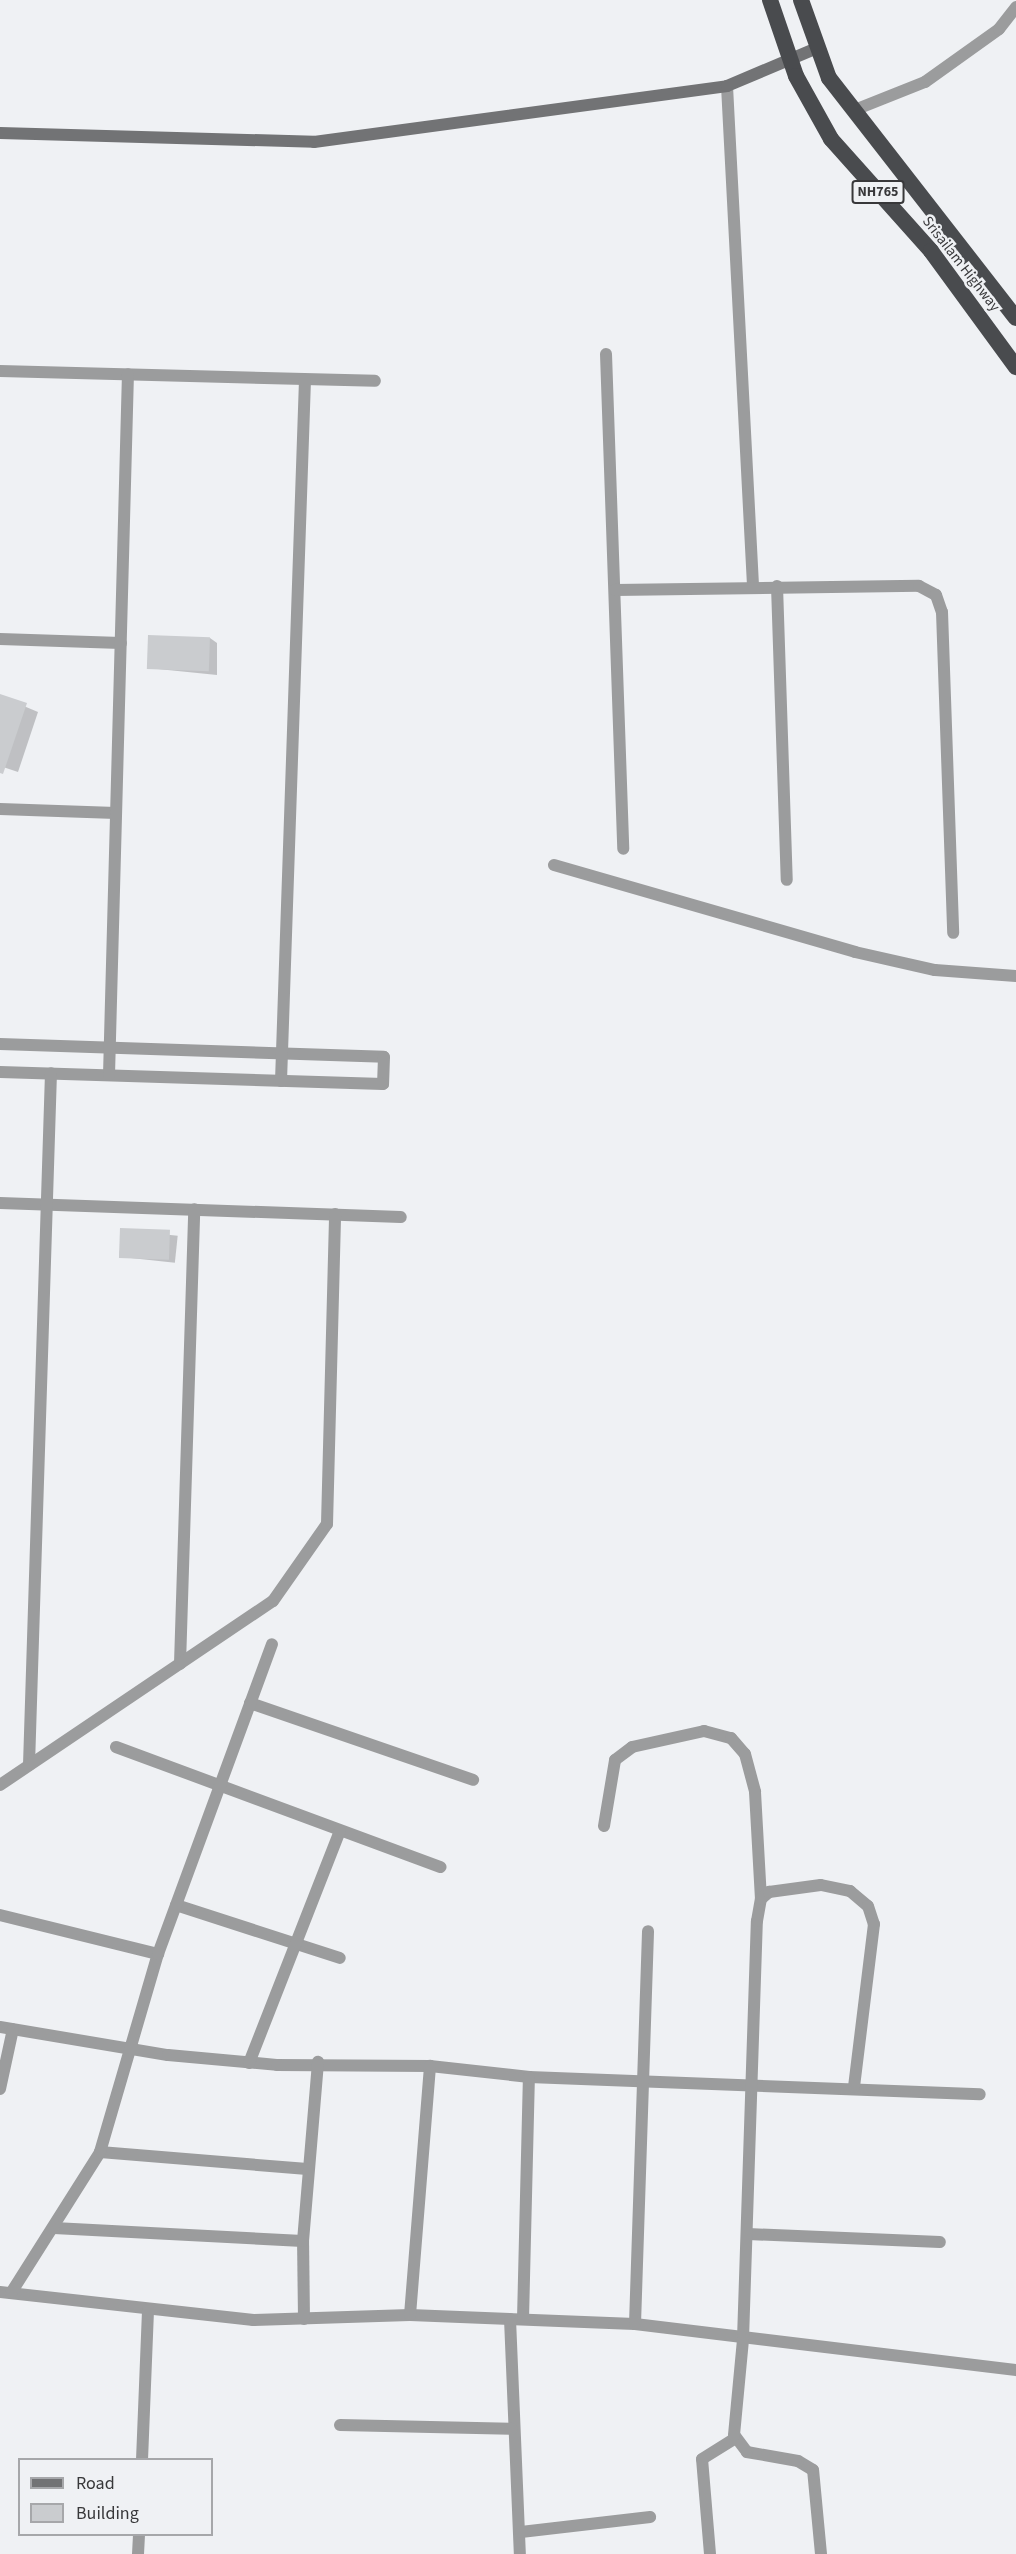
<!DOCTYPE html>
<style>
body{margin:0}
#map{position:relative;width:1016px;height:2554px;overflow:hidden;background:#eff1f4;font-family:"Source Sans 3",sans-serif}
div>[style]{position:absolute}
[style*='--x']{left:calc(var(--x)*1px);top:calc(var(--y)*1px);width:calc(var(--w)*1px);rotate:calc(var(--a)*1deg)}
.shadow>*{inset:0;background:#0003;transform-origin:0 0}
.building>*{inset:0;background:#cacccf;transform-origin:0 0}
.minor>*{height:12px;margin:-6px;padding:0 6px;transform-origin:6px;border-radius:6px;background:#9b9c9d}
.secondary>*{height:12px;margin:-6px;padding:0 6px;transform-origin:6px;border-radius:6px;background:#727375}
.trunk>*{height:16px;margin:-8px;padding:0 8px;transform-origin:8px;border-radius:8px;background:#494b4e}
span{translate:-50% -50%;white-space:nowrap;text-align:center;line-height:1.15;-webkit-text-stroke:5px #eff1f4;paint-order:stroke}
.shield-label span{padding:2px 4px;background:#eff1f4;border:2px solid;border-radius:4px;-webkit-text-stroke-width:0}
.shield-label{font-size:14px;color:#38383a;font-weight:700}
.street-label{font-size:15px;color:#38383a}
.legend{position:absolute;left:18px;top:2458px;width:195px;height:78px;box-sizing:border-box;background:#eff1f4;border:2px solid #a6a7aa;margin:0;padding:8px 10px;list-style:none;font-size:18px;color:#38383a}
.legend li{display:flex;align-items:center;gap:12px;height:30px}
.legend b{width:30px;border:2px solid #a6a7aa}
</style>
<div id="map">
<div class="shadow">
<div style="clip-path:polygon(210px 638px,217px 643px,217px 675px,148px 668px)"></div>
<div style="clip-path:polygon(0 696px,38px 712px,18px 772px,0 766px)"></div>
<div style="left:122px;top:1230px;width:56px;height:27px;rotate:6deg"></div>
</div>
<div class="building">
<div style="left:148px;top:635px;width:62px;height:34px;rotate:2deg"></div>
<div style="clip-path:polygon(0 694px,27px 703px,3px 774px,0 773px)"></div>
<div style="left:120px;top:1228px;width:50px;height:30px;rotate:2deg"></div>
</div>
<div class="minor">
<div style="--x:727;--y:86;--w:501;--a:87.02"></div>
<div style="--x:857;--y:109;--w:73;--a:-21.7"></div>
<div style="--x:925;--y:82;--w:91;--a:-35.6"></div>
<div style="--x:999;--y:29;--w:28;--a:-52"></div>
<div style="--x:606;--y:354;--w:495;--a:88"></div>
<div style="--x:0;--y:371;--w:375;--a:1.5"></div>
<div style="--x:777;--y:586;--w:294;--a:88.1"></div>
<div style="--x:615;--y:590;--w:304;--a:-0.8"></div>
<div style="--x:919;--y:586;--w:19;--a:28"></div>
<div style="--x:936;--y:595;--w:18;--a:71"></div>
<div style="--x:942;--y:612;--w:321;--a:88"></div>
<div style="--x:0;--y:639;--w:121;--a:1.9"></div>
<div style="--x:0;--y:809;--w:116;--a:2"></div>
<div style="--x:554;--y:865;--w:313;--a:16.1"></div>
<div style="--x:855;--y:952;--w:82;--a:12.7"></div>
<div style="--x:935;--y:970;--w:81;--a:4.2"></div>
<div style="--x:0;--y:1044;--w:384;--a:1.9"></div>
<div style="--x:384;--y:1057;--w:27;--a:92"></div>
<div style="--x:383;--y:1084;--w:383;--a:-178.2"></div>
<div style="--x:109;--y:1075;--w:701;--a:-88.45"></div>
<div style="--x:281;--y:1081;--w:702;--a:-88.04"></div>
<div style="--x:0;--y:1203;--w:401;--a:2"></div>
<div style="--x:180;--y:1664;--w:455;--a:-88.2"></div>
<div style="--x:250;--y:1703;--w:236;--a:19"></div>
<div style="--x:116;--y:1747;--w:346;--a:20.3"></div>
<div style="--x:29;--y:1765;--w:692;--a:-88.18"></div>
<div style="--x:0;--y:1785;--w:329;--a:-34"></div>
<div style="--x:273;--y:1601;--w:94;--a:-55"></div>
<div style="--x:327;--y:1524;--w:310;--a:-88.5"></div>
<div style="--x:604;--y:1826;--w:67;--a:-80.5"></div>
<div style="--x:615;--y:1760;--w:21;--a:-37"></div>
<div style="--x:632;--y:1747;--w:74;--a:-12.5"></div>
<div style="--x:704;--y:1731;--w:28;--a:15"></div>
<div style="--x:731;--y:1738;--w:21;--a:49"></div>
<div style="--x:745;--y:1754;--w:39;--a:75"></div>
<div style="--x:755;--y:1792;--w:107;--a:86.8"></div>
<div style="--x:176;--y:1905;--w:172;--a:17.9"></div>
<div style="--x:0;--y:1915;--w:163;--a:13.9"></div>
<div style="--x:0;--y:2027;--w:170;--a:9.5"></div>
<div style="--x:168;--y:2055;--w:109;--a:5.2"></div>
<div style="--x:277;--y:2065;--w:153;--a:0.4"></div>
<div style="--x:430;--y:2066;--w:100;--a:6.3"></div>
<div style="--x:529;--y:2077;--w:451;--a:2.2"></div>
<div style="--x:249;--y:2063;--w:249;--a:-68.6"></div>
<div style="--x:0;--y:2089;--w:61;--a:-77.8"></div>
<div style="--x:100;--y:2152;--w:208;--a:4.7"></div>
<div style="--x:54;--y:2228;--w:249;--a:3"></div>
<div style="--x:748;--y:2234;--w:192;--a:2.4"></div>
<div style="--x:0;--y:2292;--w:255;--a:6.3"></div>
<div style="--x:253;--y:2320;--w:157;--a:-1.8"></div>
<div style="--x:410;--y:2315;--w:225;--a:2.3"></div>
<div style="--x:635;--y:2324;--w:384;--a:6.9"></div>
<div style="--x:11;--y:2293;--w:167;--a:-57.7"></div>
<div style="--x:100;--y:2152;--w:206;--a:-73.7"></div>
<div style="--x:158;--y:1954;--w:330;--a:-69.8"></div>
<div style="--x:410;--y:2315;--w:250;--a:-85.4"></div>
<div style="--x:304;--y:2319;--w:78;--a:-90.7"></div>
<div style="--x:303;--y:2241;--w:180;--a:-85.2"></div>
<div style="--x:510;--y:2319;--w:235;--a:87.6"></div>
<div style="--x:523;--y:2319;--w:242;--a:-88.6"></div>
<div style="--x:635;--y:2324;--w:393;--a:-88.1"></div>
<div style="--x:340;--y:2425;--w:172;--a:1.3"></div>
<div style="--x:142;--y:2460;--w:151;--a:-87.7"></div>
<div style="--x:521;--y:2532;--w:130;--a:-6.6"></div>
<div style="--x:138;--y:2554;--w:20;--a:-87"></div>
<div style="--x:710;--y:2554;--w:95;--a:-94.8"></div>
<div style="--x:702;--y:2459;--w:39;--a:-32"></div>
<div style="--x:821;--y:2554;--w:84;--a:-95.4"></div>
<div style="--x:813;--y:2470;--w:17;--a:-149"></div>
<div style="--x:798;--y:2461;--w:52;--a:-170"></div>
<div style="--x:747;--y:2452;--w:21;--a:-127"></div>
<div style="--x:734;--y:2435;--w:96;--a:-84.6"></div>
<div style="--x:743;--y:2339;--w:418;--a:-88.1"></div>
<div style="--x:757;--y:1921;--w:22;--a:-80"></div>
<div style="--x:761;--y:1899;--w:11;--a:-41"></div>
<div style="--x:769;--y:1892;--w:52;--a:-7.7"></div>
<div style="--x:821;--y:1885;--w:30;--a:12"></div>
<div style="--x:850;--y:1891;--w:23;--a:40"></div>
<div style="--x:868;--y:1906;--w:19;--a:72"></div>
<div style="--x:874;--y:1924;--w:164;--a:97"></div>
</div>
<div class="secondary">
<div style="--x:0;--y:133;--w:314;--a:1.6"></div>
<div style="--x:314;--y:142;--w:417;--a:-7.7"></div>
<div style="--x:727;--y:86;--w:98;--a:-22.9"></div>
</div>
<div class="trunk">
<div style="--x:770;--y:0;--w:80;--a:71.1"></div>
<div style="--x:796;--y:76;--w:72;--a:60.9"></div>
<div style="--x:831;--y:139;--w:150;--a:48.2"></div>
<div style="--x:931;--y:251;--w:144;--a:53.8"></div>
<div style="--x:801;--y:0;--w:83;--a:70.3"></div>
<div style="--x:829;--y:78;--w:304;--a:52.1"></div>
</div>
<div class="shield-label">
<span style="left:878px;top:192px">NH765</span>
</div>
<div class="street-label">
<span style="left:961px;top:264px;rotate:52deg">Srisailam Highway</span>
</div>
<ul class="legend">
<li><b style="height:8px;background:#727375"></b>Road</li>
<li><b style="height:16px;background:#cacccf"></b>Building</li>
</ul>
</div>
